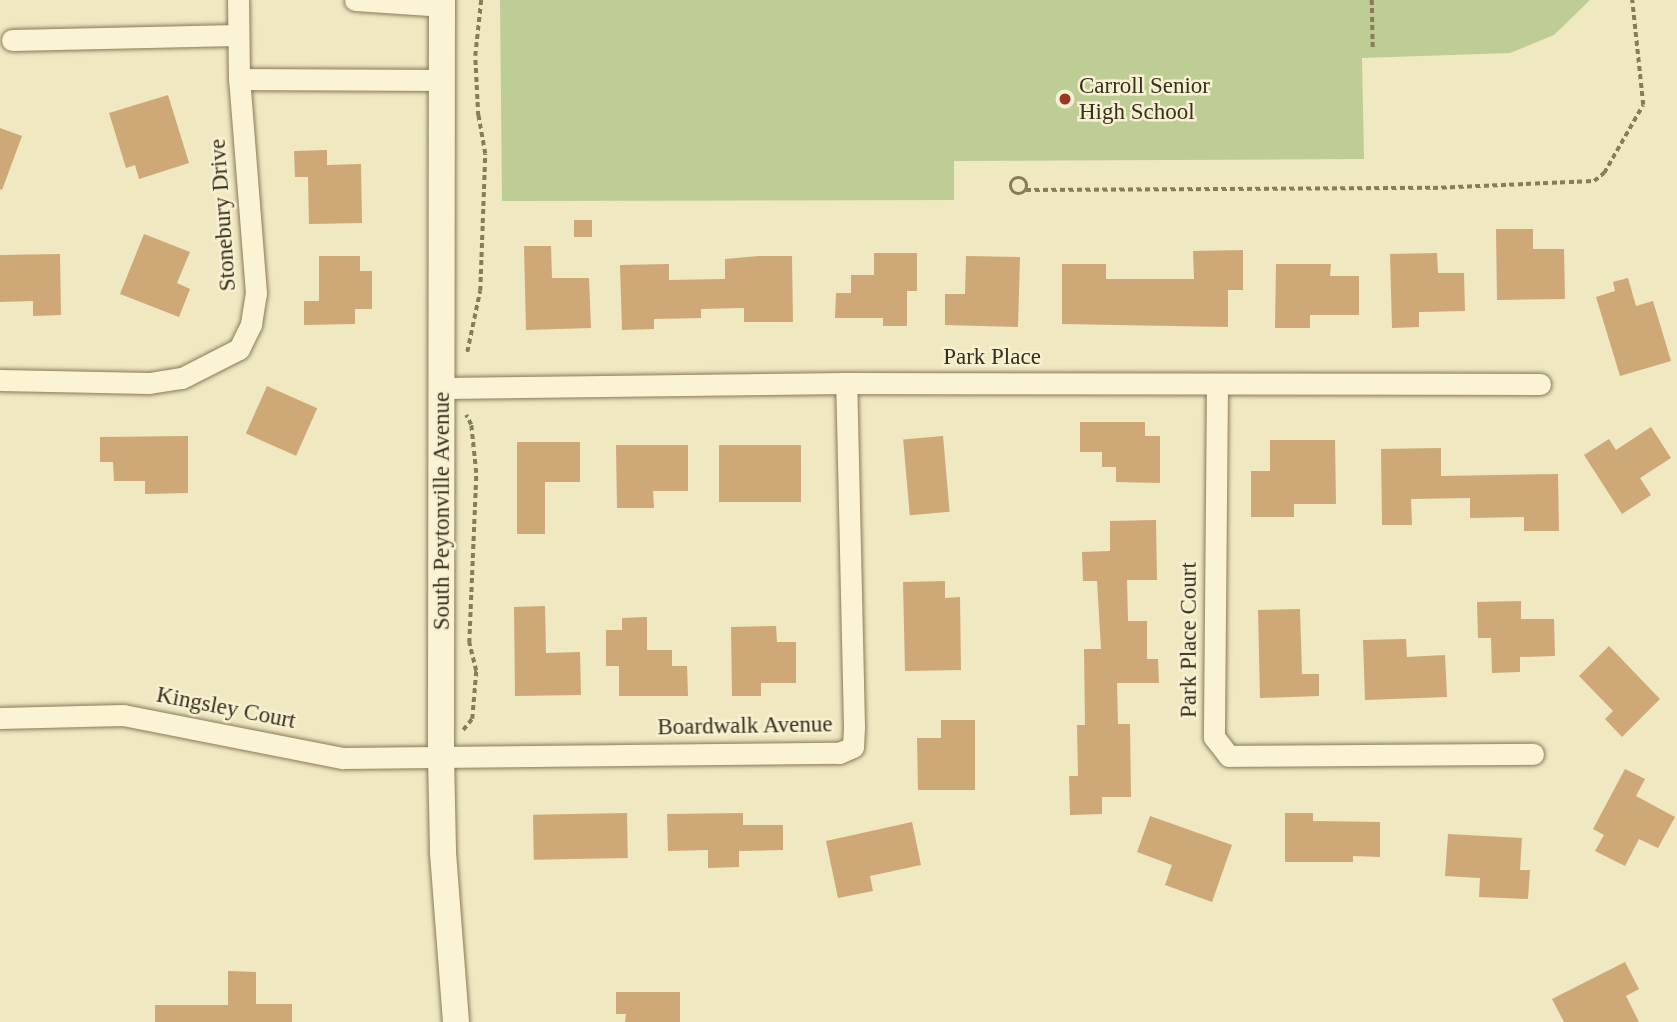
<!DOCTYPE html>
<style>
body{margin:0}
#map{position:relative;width:1677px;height:1022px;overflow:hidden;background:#efe8c1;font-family:"Times New Roman",serif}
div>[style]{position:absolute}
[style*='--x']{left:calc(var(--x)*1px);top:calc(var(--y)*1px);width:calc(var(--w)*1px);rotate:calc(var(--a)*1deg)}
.green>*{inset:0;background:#becd95}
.building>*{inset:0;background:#cea876;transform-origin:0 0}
.path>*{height:3.5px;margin-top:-1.75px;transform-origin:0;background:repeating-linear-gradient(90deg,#897a58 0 5px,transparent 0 8.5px)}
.path>.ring{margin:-1.75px;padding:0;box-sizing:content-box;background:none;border:3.5px solid #897a58;border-radius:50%}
.roads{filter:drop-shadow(0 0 2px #897a58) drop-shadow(0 0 2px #897a58)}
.minor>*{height:21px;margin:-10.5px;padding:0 10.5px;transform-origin:10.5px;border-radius:10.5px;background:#faf4d5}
.tertiary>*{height:26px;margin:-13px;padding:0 13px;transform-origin:13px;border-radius:13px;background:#faf4d5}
.dots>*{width:19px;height:19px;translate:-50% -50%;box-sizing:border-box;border:4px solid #f6f1d1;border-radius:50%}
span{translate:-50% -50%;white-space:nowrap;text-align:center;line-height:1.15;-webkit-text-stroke:5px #f6f1d1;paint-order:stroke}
.poi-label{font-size:23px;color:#382e1d}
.left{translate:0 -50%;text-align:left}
.street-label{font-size:23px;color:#382e1d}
</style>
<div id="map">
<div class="green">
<div style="clip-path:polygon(500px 0,1590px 0,1554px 35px,1510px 53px,1362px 58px,1364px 159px,954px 161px,954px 200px,502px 201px)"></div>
</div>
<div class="building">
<div style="clip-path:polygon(168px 95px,189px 163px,139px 179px,135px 165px,126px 168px,109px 113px)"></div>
<div style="clip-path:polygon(0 128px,22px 136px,2px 190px,0 189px)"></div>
<div style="clip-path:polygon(327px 150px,327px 165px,361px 164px,362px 223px,309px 224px,308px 177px,295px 177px,294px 151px)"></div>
<div style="left:592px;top:220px;width:17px;height:18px;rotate:90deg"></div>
<div style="clip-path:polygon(1496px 229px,1533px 229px,1533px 249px,1564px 249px,1565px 299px,1497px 300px)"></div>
<div style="clip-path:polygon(144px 234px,190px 252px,177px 283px,190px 289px,179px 317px,120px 294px)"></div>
<div style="clip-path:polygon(524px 246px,551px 246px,552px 278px,589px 278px,591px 328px,526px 330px)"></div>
<div style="clip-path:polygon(1243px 250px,1243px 290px,1228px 290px,1228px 327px,1062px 324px,1062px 264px,1106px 264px,1106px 279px,1194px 279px,1193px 251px)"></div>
<div style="clip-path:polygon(874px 253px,917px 253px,917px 291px,907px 291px,907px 326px,883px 326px,883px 318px,835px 318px,836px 293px,851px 293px,851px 275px,874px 275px)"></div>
<div style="clip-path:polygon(1437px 253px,1438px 273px,1464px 273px,1465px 311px,1419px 312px,1419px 327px,1392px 328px,1390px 254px)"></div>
<div style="clip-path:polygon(60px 254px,61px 315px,33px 316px,33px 301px,0 302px,0 255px)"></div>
<div style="clip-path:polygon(319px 256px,360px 256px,360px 271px,372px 271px,372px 309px,355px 309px,355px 324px,304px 325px,304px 301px,319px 301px)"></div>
<div style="clip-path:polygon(759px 256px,792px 256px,793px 322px,744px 322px,744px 308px,701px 309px,701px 318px,654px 319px,654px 329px,622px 330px,620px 265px,669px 264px,669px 280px,725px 279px,725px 259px)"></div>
<div style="clip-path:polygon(966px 256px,1020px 257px,1018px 327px,945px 325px,945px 294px,965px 294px)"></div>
<div style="clip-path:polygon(1276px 264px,1331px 264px,1330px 276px,1359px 276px,1359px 315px,1310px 315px,1310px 328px,1275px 328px)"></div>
<div style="clip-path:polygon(1628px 278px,1636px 306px,1653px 301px,1671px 361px,1620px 376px,1596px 297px,1615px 291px,1613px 282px)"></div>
<div style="left:267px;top:386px;width:55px;height:52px;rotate:24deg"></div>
<div style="clip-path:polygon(1080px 422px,1145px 422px,1145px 436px,1160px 436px,1160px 483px,1116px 482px,1116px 467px,1102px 467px,1102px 452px,1080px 452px)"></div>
<div style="clip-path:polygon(1651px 427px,1671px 458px,1640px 478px,1651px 495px,1622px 514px,1584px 455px,1609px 439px,1616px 450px)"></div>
<div style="clip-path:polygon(188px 436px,188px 493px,145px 494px,145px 481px,114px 481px,113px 462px,100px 462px,100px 437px)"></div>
<div style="left:943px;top:436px;width:76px;height:40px;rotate:85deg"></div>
<div style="clip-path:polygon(1270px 440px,1335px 440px,1336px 504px,1294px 504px,1294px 517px,1251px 517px,1251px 471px,1270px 471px)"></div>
<div style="clip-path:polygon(517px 442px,580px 442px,580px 482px,545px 482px,545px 534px,517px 534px)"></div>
<div style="clip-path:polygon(616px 445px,688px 445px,688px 491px,653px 491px,654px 508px,617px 508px)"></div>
<div style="left:719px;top:445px;width:82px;height:57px"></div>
<div style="clip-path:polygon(1441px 448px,1441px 476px,1558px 474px,1559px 531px,1524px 531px,1524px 517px,1470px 518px,1470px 498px,1411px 499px,1412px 525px,1382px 525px,1381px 449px)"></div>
<div style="clip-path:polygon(1156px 520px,1157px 580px,1127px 580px,1128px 621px,1147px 621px,1147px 659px,1158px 659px,1159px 683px,1117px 683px,1118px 724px,1130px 724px,1131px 797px,1102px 797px,1102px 814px,1070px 815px,1069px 776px,1078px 776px,1077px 725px,1085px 725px,1084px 649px,1101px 649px,1097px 581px,1083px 581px,1082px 552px,1110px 551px,1110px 521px)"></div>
<div style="clip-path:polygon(945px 581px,945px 598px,960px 597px,961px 670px,905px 671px,903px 582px)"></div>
<div style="clip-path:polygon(1521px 601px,1521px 619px,1554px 619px,1555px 656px,1520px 657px,1520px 672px,1492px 673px,1491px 638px,1478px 638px,1477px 602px)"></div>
<div style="clip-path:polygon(545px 606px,546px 653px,580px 652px,581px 695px,515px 696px,514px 607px)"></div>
<div style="clip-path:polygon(1300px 609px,1302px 674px,1319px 674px,1319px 696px,1260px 698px,1258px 610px)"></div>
<div style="clip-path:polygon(647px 617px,647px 650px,672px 650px,672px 666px,687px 666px,688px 696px,619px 696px,619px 666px,606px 666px,606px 630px,622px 630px,622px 618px)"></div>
<div style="clip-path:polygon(776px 626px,777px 642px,796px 642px,796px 683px,761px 683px,761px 696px,732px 696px,731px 627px)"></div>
<div style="clip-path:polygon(1406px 639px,1407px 657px,1445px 655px,1447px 697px,1365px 700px,1363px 640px)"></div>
<div style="clip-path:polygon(1609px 646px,1660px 699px,1622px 737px,1605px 719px,1613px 711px,1579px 676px)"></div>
<div style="clip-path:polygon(941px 720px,975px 720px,975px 790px,918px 790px,917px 738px,941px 738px)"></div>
<div style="clip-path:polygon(1625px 769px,1645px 779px,1636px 796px,1675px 817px,1658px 848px,1639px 839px,1625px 866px,1595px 851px,1604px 835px,1593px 829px)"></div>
<div style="left:627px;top:813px;width:45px;height:94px;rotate:89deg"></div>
<div style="clip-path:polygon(743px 813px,743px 825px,783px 825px,783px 850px,739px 851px,739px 867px,708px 868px,708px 850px,668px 851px,667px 814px)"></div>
<div style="clip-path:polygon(1285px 813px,1313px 813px,1313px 821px,1380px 822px,1380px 857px,1353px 856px,1353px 862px,1285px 862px)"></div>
<div style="clip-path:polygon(1150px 816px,1232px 845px,1212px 902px,1165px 885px,1172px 865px,1137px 852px)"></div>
<div style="clip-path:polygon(912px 822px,921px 865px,870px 876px,873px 891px,838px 898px,826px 841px)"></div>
<div style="clip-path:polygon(1448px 834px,1522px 838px,1520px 870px,1530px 870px,1528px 899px,1479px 897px,1480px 878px,1445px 876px)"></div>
<div style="clip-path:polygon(1625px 962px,1639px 989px,1626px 996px,1639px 1022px,1564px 1022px,1552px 999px)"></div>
<div style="clip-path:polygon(228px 971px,256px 972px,256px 1004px,292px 1004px,292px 1022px,155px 1022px,155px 1005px,228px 1005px)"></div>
<div style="clip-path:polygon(616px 992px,680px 992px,680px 1022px,625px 1022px,626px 1014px,616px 1014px)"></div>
</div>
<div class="path">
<div style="--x:1372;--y:0;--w:50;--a:88.9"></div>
<div class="ring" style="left:1011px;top:178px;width:12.5px;height:12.5px"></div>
<div style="--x:1026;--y:190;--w:407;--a:-0.3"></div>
<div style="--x:1433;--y:188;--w:161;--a:-2.5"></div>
<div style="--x:1594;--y:181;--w:13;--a:-39"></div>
<div style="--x:1604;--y:173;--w:78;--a:-60.2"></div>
<div style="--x:1643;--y:105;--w:106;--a:-96"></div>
<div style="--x:467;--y:352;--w:62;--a:-78"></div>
<div style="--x:480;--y:291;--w:137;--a:-87.9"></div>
<div style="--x:485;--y:154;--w:39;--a:-100"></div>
<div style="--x:478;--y:116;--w:60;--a:-92.9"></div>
<div style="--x:475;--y:56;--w:56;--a:-83.9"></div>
<div style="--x:463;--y:730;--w:14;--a:-51"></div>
<div style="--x:472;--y:719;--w:48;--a:-85.2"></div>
<div style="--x:476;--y:671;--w:29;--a:-104"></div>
<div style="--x:469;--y:643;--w:170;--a:-87.6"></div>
<div style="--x:476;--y:473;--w:48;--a:-95.9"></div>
<div style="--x:471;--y:425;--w:11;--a:-117"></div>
</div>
<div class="roads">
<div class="minor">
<div style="--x:355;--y:0;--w:87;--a:3.9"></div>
<div style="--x:12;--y:40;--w:226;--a:-1.3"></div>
<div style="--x:239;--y:79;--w:203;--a:0.3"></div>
<div style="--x:0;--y:380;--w:149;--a:1.2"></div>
<div style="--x:149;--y:383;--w:33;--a:-9"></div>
<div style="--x:182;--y:378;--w:64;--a:-27"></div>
<div style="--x:239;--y:349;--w:28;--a:-64"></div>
<div style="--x:251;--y:324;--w:31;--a:-81"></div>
<div style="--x:256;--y:293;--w:215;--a:-94.5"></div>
<div style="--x:239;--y:79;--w:79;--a:-90.7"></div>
<div style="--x:1217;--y:384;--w:353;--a:90.5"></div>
<div style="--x:1214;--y:737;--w:24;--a:52"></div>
<div style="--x:1229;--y:756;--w:304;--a:-0.4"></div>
<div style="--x:443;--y:388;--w:403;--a:-0.7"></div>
<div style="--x:846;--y:383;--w:694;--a:0.08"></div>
<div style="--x:0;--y:718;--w:123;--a:-1.4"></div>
<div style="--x:123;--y:715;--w:224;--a:11.1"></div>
<div style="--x:343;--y:758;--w:496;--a:-0.6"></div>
<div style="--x:839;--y:753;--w:15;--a:-23"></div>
<div style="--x:853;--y:747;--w:21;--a:-87"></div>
<div style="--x:854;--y:726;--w:343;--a:-91.3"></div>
</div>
<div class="tertiary">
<div style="--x:442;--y:0;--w:755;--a:90.08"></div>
<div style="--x:441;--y:755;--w:98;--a:88.8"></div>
<div style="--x:443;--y:853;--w:169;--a:85.6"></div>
</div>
</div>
<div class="dots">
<div style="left:1065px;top:99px;background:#9a3727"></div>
</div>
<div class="poi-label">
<span class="left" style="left:1079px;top:99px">Carroll Senior<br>High School</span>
</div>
<div class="street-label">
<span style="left:223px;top:215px;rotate:-94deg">Stonebury Drive</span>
<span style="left:992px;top:357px">Park Place</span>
<span style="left:442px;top:511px;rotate:-90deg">South Peytonville Avenue</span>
<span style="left:1189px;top:640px;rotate:-90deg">Park Place Court</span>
<span style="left:226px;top:708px;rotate:11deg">Kingsley Court</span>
<span style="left:745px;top:726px;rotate:-1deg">Boardwalk Avenue</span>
</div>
</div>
